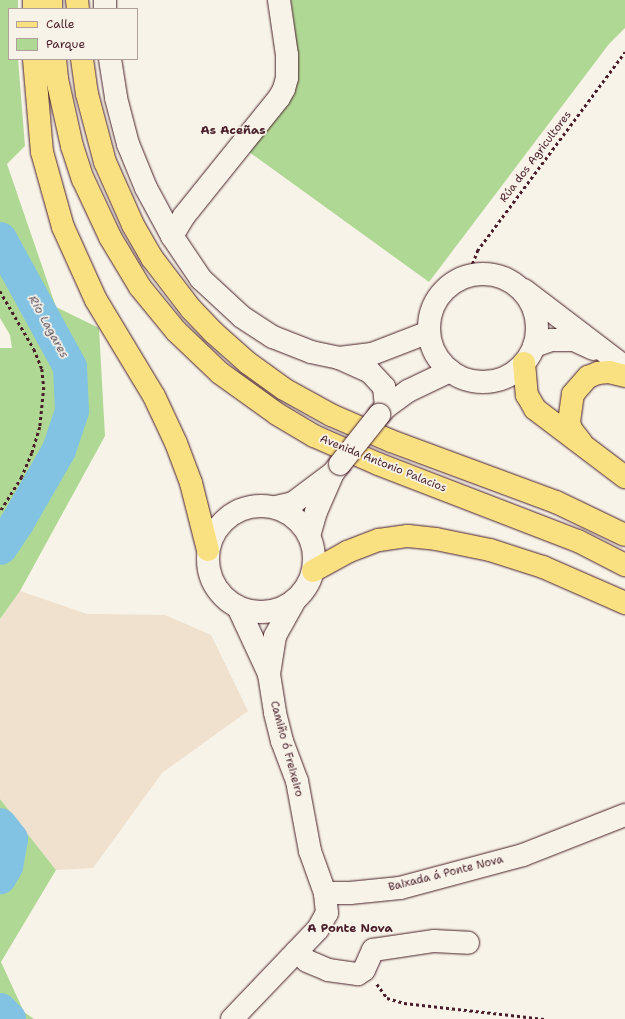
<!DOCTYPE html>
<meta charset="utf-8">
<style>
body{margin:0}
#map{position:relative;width:625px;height:1019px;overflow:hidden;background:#f7f3e8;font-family:"Shantell Sans",sans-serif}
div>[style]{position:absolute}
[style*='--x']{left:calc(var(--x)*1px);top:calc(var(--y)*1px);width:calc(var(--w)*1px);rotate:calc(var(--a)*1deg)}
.built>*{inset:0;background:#f0e0ce}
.green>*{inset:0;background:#b0d895}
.river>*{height:34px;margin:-17px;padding:0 17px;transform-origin:17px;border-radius:17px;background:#82c2e3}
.path>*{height:2.5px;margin-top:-1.25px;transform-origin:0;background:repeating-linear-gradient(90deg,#4a1f2b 0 3px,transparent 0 6px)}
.roads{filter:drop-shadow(0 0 1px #4a1f2b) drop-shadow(0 0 1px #4a1f2b)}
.minor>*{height:22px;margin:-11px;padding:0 11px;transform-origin:11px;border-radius:11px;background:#f7f3e8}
.minor>.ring{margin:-11px;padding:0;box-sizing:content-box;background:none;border:22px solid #f7f3e8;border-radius:50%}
.major>*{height:22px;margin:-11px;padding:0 11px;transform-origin:11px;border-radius:11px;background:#f9e181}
.bridges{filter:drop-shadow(0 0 1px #4a1f2b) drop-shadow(0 0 1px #4a1f2b)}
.minor-bridge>*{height:22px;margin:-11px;padding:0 11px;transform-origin:11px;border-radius:11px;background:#f7f3e8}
span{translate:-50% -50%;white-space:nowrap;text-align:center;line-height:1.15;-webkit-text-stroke:3.5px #f7f3e8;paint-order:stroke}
.street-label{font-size:11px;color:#4a1f2b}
.neighbourhood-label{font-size:12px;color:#4a1f2b;font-weight:700}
.water-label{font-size:12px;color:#5b5062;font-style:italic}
.legend{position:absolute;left:8px;top:8px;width:130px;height:52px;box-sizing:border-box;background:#f7f3e8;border:1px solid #b29e9c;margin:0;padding:5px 7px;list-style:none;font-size:12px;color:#4a1f2b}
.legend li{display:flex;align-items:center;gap:8px;height:20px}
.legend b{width:20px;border:1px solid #b29e9c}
</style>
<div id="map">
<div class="built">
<div style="clip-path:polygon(20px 591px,87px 614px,165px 615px,211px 635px,248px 711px,162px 773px,93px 868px,56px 870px,0 799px,0 619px)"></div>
</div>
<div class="green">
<div style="clip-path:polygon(0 0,18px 0,18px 9px,9px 9px,9px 59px,18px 59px,25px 146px,7px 164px,56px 307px,99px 328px,105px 436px,20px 591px,0 619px,0 348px,12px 348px,10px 335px,0 318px)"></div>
<div style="clip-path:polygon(291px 0,625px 0,625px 28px,609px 44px,429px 282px,249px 152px,297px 50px)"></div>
<div style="clip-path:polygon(0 799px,56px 870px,1px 962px,24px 1012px,34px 1019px,0 1019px)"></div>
</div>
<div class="river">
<div style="--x:0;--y:239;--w:146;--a:61.3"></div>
<div style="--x:70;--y:367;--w:44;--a:87.4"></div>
<div style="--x:72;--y:411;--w:41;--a:108.4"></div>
<div style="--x:59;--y:450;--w:84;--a:119.9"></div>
<div style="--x:17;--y:523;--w:30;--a:124"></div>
<div style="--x:0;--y:825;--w:18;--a:52"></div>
<div style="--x:11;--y:839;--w:27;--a:100"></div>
<div style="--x:6;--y:866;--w:13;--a:119"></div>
<div style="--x:0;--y:1010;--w:13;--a:45"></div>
</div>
<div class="path">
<div style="--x:468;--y:275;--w:26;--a:-69"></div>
<div style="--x:477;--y:251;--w:248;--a:-53.4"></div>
<div style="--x:0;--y:291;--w:67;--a:59.6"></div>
<div style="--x:34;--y:349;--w:22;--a:68"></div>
<div style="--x:42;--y:369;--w:18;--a:84"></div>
<div style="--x:44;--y:387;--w:40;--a:95.7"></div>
<div style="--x:40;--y:427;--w:27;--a:107"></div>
<div style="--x:32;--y:453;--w:26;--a:113"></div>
<div style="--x:22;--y:477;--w:41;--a:122.2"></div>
<div style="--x:377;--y:984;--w:17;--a:54"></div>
<div style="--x:387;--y:998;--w:18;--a:16"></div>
<div style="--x:404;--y:1003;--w:141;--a:6.5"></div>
</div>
<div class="roads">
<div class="minor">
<div style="--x:105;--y:0;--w:9;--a:90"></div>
<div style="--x:110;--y:59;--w:39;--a:81"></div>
<div style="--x:116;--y:98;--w:48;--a:75.4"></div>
<div style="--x:128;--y:144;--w:48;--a:67.8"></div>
<div style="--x:146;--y:188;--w:55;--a:61.6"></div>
<div style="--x:172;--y:236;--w:52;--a:56"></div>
<div style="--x:201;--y:279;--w:56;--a:42.8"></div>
<div style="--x:242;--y:317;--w:37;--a:33"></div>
<div style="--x:273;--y:337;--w:41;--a:21.5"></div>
<div style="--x:311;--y:352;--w:29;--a:12"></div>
<div style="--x:339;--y:358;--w:33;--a:-7"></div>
<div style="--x:372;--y:354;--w:61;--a:-21.1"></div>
<div style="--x:172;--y:236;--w:23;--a:-59"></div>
<div style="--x:184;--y:216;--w:151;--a:-51.2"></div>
<div style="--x:279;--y:98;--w:10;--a:-61"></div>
<div style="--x:284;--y:89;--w:11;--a:-75"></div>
<div style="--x:287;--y:78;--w:23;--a:-90"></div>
<div style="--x:287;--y:55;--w:56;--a:-98.3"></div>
<div class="ring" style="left:429px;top:274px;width:86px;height:86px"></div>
<div style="--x:524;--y:290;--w:127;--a:37.3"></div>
<div style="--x:534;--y:346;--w:18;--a:-19"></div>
<div style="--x:551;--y:340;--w:23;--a:0"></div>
<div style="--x:574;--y:340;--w:21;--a:25"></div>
<div style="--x:339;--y:358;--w:34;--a:24"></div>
<div style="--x:370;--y:372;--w:21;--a:47"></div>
<div style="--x:384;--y:387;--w:20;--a:84"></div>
<div style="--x:379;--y:415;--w:11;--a:-49"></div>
<div style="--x:386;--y:407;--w:27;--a:-36"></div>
<div style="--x:408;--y:391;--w:47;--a:-25.5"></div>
<div class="ring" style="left:208px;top:506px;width:84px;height:84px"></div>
<div style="--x:276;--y:507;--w:17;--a:-13"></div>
<div style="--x:293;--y:503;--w:50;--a:-36.9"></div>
<div style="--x:333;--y:473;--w:11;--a:-52"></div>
<div style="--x:309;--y:536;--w:25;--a:-74"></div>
<div style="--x:316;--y:512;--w:40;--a:-66.6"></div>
<div style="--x:269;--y:674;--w:38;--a:-81"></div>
<div style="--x:275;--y:636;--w:41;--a:-60.9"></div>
<div style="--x:325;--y:893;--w:25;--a:0"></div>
<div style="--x:350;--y:893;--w:50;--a:-5.7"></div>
<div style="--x:400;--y:888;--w:127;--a:-15"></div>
<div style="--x:523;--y:855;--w:110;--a:-21.4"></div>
<div style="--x:296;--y:952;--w:14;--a:39"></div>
<div style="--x:307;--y:961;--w:23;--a:23"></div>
<div style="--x:328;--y:970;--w:30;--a:8"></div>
<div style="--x:358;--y:974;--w:7;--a:-34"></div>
<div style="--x:364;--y:970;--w:22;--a:-66"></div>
<div style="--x:373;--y:950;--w:62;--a:-8.4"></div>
<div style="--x:434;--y:941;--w:34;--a:3"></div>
<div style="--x:232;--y:1019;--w:124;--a:-46.3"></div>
<div style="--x:318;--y:929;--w:18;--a:-61"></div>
<div style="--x:327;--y:913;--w:20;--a:-96"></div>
<div style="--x:325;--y:893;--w:45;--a:-109.7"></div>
<div style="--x:310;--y:851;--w:71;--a:-100.5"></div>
<div style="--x:297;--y:781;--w:43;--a:-110.6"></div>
<div style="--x:282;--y:741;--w:30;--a:-104"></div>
<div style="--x:275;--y:712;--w:38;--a:-99"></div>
<div style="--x:269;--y:674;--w:74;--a:-114.8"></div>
</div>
<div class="major">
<div style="--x:51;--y:0;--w:9;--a:90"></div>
<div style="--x:77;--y:0;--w:9;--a:84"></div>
<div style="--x:34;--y:9;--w:9;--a:-90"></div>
<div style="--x:34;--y:59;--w:93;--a:85.1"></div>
<div style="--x:42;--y:152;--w:78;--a:74.4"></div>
<div style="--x:63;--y:227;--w:80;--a:65.7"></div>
<div style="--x:96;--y:300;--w:112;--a:58.9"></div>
<div style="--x:154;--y:396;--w:52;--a:64.9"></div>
<div style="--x:176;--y:443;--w:43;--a:69.4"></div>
<div style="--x:191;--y:483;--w:69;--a:75.8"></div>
<div style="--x:55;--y:59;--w:20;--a:84"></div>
<div style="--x:57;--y:79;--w:69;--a:77.4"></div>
<div style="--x:72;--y:146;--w:35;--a:72"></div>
<div style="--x:83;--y:179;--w:64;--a:65"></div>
<div style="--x:110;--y:237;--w:58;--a:59"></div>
<div style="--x:140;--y:287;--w:57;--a:50.7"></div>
<div style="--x:176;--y:331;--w:61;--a:43.7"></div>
<div style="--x:220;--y:373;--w:70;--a:35.7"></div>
<div style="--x:277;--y:414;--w:43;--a:30.7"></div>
<div style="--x:314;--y:436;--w:70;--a:23.6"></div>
<div style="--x:378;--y:464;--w:214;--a:21.1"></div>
<div style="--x:578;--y:541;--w:53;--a:27.1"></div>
<div style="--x:82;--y:59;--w:35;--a:82"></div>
<div style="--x:87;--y:94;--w:70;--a:75.2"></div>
<div style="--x:105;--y:162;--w:69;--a:66"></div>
<div style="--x:133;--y:225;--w:38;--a:60"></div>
<div style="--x:152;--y:258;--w:64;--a:52.6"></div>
<div style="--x:191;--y:309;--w:32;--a:46"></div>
<div style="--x:213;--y:332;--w:47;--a:41.5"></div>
<div style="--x:248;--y:363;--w:44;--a:35.8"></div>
<div style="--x:284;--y:389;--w:54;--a:29"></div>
<div style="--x:331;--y:415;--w:65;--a:23.4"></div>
<div style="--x:391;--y:441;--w:176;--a:20.3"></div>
<div style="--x:556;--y:502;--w:76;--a:25.6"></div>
<div style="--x:524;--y:363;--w:32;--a:85"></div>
<div style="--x:527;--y:395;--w:16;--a:60"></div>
<div style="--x:535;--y:409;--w:113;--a:37.1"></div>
<div style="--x:581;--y:442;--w:16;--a:-128"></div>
<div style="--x:571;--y:429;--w:7;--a:-106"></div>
<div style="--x:569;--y:422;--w:28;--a:-82"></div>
<div style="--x:573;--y:394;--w:23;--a:-49"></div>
<div style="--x:588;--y:377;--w:11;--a:-22"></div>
<div style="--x:598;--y:373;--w:11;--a:-5"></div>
<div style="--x:609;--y:372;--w:16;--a:14"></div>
<div style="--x:313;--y:571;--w:39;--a:-29"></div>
<div style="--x:347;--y:552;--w:34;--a:-21"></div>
<div style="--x:379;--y:540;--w:29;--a:-8"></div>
<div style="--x:408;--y:536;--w:28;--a:6"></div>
<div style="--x:436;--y:539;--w:55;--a:11.5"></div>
<div style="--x:490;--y:550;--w:56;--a:17.8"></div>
<div style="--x:543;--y:567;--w:90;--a:23.7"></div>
</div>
</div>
<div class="bridges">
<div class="minor-bridge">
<div style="--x:340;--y:464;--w:63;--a:-51.5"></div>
</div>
</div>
<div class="street-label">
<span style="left:536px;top:157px;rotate:-53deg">Rúa dos Agricultores</span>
<span style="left:383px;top:464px;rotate:22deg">Avenida Antonio Palacios</span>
<span style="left:286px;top:749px;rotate:75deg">Camiño ó Freixeiro</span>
<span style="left:446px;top:874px;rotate:-14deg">Baixada á Ponte Nova</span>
</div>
<div class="neighbourhood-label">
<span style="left:233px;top:131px">As Aceñas</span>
<span style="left:350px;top:929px">A Ponte Nova</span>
</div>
<div class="water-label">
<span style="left:48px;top:327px;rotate:61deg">Río Lagares</span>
</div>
<ul class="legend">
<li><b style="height:5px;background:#f9e181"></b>Calle</li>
<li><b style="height:11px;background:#b0d895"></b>Parque</li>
</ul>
</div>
